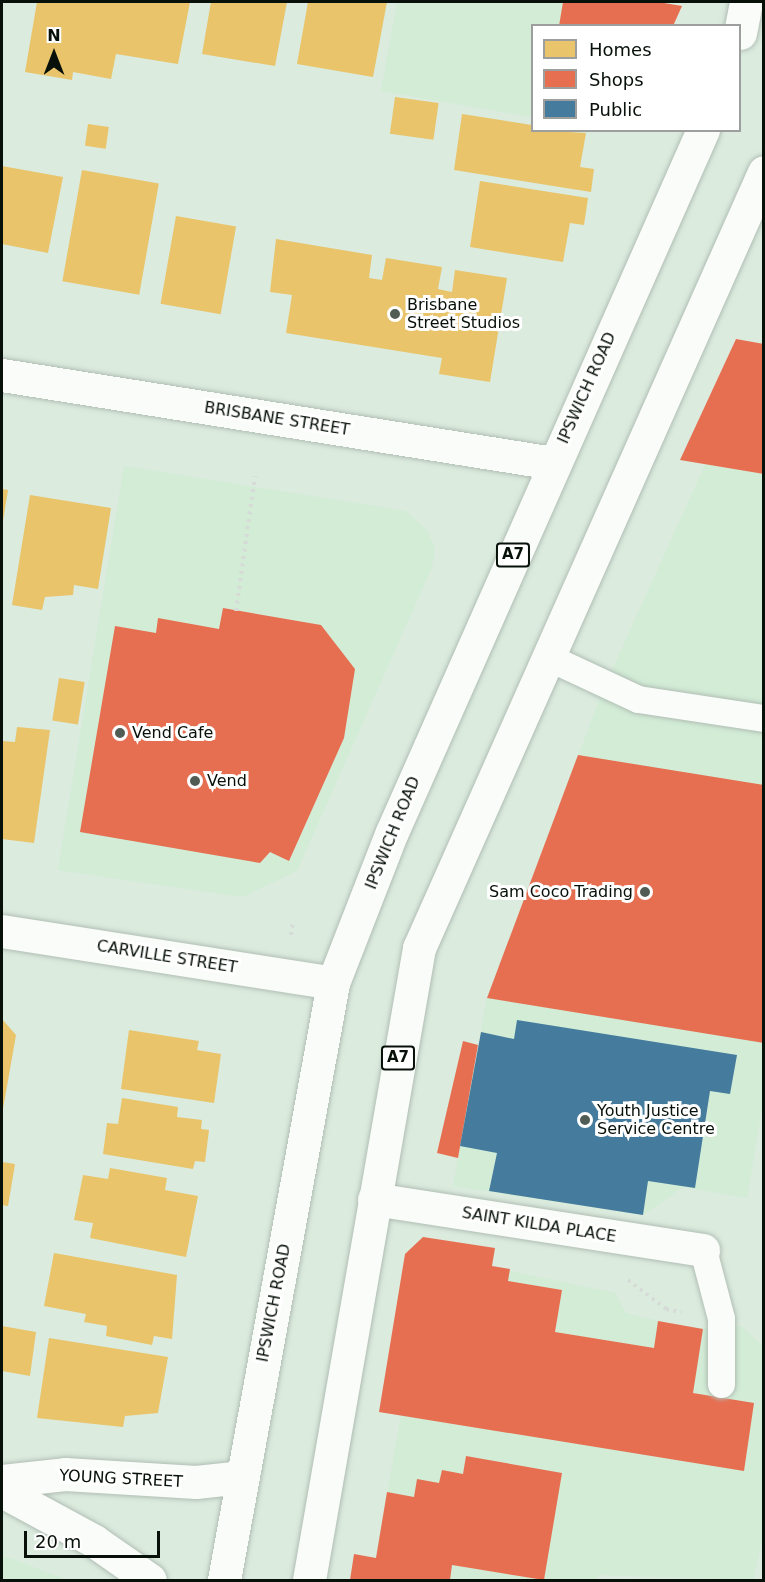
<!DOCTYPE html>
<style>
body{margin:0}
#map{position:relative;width:765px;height:1582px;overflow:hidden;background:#dbebde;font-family:"DejaVu Sans",sans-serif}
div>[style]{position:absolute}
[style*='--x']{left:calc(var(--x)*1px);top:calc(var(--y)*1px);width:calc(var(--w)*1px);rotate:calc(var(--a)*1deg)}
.built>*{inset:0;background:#d2ecd6}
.homes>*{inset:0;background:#e9c46a;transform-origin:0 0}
.shops>*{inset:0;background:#e76f51}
.public>*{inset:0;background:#457b9d}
.path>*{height:4px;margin-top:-2px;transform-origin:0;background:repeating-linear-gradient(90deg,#d6dbd7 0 3px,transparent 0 7.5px)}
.roads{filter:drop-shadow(0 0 2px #b1beb4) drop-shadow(0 0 2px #b1beb4)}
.service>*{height:27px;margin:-13.5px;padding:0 13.5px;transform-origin:13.5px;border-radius:13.5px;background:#fafcfa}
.minor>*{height:33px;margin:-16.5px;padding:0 16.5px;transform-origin:16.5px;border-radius:16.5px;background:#fafcfa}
.tertiary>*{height:33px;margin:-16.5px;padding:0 16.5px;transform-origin:16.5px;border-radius:16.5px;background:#fafcfa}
.trunk>*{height:33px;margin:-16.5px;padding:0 16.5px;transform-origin:16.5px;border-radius:16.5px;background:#fafcfa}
.dots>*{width:16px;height:16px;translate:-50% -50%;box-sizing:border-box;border:3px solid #fff;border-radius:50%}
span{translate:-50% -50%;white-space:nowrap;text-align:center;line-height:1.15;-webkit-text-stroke:6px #fff;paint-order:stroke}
.shield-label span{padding:2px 4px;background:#fff;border:2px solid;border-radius:4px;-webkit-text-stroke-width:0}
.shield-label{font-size:15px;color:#071009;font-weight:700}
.poi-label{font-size:16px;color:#071009}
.left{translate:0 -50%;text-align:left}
.right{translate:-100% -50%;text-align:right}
.street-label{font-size:16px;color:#071009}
.frame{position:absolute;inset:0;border:3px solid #071009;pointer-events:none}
.legend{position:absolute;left:531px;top:24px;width:210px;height:108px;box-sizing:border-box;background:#fff;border:2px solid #9c9f9d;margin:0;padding:8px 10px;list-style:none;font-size:18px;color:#071009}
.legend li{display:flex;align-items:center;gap:12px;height:30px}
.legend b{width:30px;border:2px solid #9c9f9d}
.north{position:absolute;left:24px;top:24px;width:60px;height:60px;-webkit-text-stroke:4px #fff;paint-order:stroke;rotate:0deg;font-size:16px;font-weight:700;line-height:24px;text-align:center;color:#071009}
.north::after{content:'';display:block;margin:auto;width:21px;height:27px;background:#071009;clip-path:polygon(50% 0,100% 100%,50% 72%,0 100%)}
.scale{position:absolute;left:24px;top:1531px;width:136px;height:27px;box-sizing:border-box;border:3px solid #071009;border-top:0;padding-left:8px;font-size:18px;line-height:21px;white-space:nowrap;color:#071009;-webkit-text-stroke:4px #fff;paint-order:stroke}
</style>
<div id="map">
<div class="built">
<div style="clip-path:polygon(397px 2px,658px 2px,682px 6px,673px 25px,532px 26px,532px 117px,381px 91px)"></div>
<div style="clip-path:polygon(763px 337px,764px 1096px,747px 1198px,683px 1187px,643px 1215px,453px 1186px,487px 998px,603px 690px)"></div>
<div style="clip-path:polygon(124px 466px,406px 511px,428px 532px,435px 549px,432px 567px,297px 871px,242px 897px,58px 870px)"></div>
<div style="clip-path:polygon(449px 1258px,615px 1293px,626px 1313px,658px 1321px,703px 1329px,741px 1326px,763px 1347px,764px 1532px,753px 1580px,598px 1575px,596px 1580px,372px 1580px,401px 1415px)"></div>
<div style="clip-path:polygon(2px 1557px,13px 1559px,67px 1580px,2px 1580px)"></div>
</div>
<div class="homes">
<div style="clip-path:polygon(37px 2px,190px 2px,178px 64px,116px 54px,111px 79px,73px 72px,72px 80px,25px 72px)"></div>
<div style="clip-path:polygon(211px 2px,287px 2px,275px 66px,202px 54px)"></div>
<div style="clip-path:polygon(308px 2px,387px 2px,373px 77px,297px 64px)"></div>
<div style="left:395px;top:97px;width:44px;height:37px;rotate:8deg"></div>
<div style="clip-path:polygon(462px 114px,532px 125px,532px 130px,586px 133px,580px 167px,594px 169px,591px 192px,454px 170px)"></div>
<div style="left:88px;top:124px;width:21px;height:22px;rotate:8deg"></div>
<div style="clip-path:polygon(2px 166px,63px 177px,48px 253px,2px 244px)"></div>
<div style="left:82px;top:170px;width:78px;height:113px;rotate:10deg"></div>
<div style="clip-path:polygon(480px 181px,588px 198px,584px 225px,570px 223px,563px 262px,470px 247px)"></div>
<div style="left:176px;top:216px;width:61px;height:89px;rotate:10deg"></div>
<div style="clip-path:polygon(276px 239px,372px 255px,369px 278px,382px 280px,386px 258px,442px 267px,438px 289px,452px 292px,455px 270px,507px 278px,490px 382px,439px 374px,442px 358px,286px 333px,292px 295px,270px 292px)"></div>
<div style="clip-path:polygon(2px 489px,8px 490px,3px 521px,2px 521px)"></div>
<div style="clip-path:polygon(30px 495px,111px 508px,98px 589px,74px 585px,73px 595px,45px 597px,42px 610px,12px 605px)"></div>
<div style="left:59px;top:678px;width:26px;height:43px;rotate:9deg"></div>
<div style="clip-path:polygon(17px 727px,50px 730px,34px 843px,2px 839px,2px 741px,15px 742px)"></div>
<div style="clip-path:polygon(2px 1019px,16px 1035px,3px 1109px,2px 1109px)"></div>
<div style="clip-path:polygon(129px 1030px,199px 1041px,197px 1050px,221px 1054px,214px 1103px,121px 1089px)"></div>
<div style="clip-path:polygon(122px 1098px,178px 1107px,177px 1117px,202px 1120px,201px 1129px,209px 1130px,205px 1162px,195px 1161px,193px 1169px,103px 1154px,107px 1123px,118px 1124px)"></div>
<div style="clip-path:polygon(2px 1162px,15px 1164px,8px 1206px,2px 1205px)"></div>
<div style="clip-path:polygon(110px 1168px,167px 1178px,165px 1190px,198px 1196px,186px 1257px,90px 1238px,93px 1223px,74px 1220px,83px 1175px,108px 1179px)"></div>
<div style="clip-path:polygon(54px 1253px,177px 1275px,172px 1339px,154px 1336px,152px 1345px,106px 1336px,107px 1326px,84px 1322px,86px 1314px,44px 1306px)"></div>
<div style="clip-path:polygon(2px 1326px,36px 1332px,30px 1376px,2px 1371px)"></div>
<div style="clip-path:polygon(49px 1338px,168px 1357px,158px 1413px,125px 1416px,123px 1427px,37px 1418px)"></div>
</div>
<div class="shops">
<div style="clip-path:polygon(563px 2px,658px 2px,682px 6px,673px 26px,559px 26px)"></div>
<div style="clip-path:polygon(736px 339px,764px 344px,764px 474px,680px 460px)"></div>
<div style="clip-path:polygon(223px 608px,321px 625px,355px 669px,344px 738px,289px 861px,270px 852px,260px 863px,80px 832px,115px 626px,156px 633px,158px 618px,219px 629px)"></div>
<div style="clip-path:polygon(578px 755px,764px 785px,764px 1043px,487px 998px)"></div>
<div style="clip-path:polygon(463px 1041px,478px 1045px,458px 1158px,437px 1153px)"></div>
<div style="clip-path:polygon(423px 1237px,495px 1248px,492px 1266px,510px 1269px,508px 1281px,562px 1290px,555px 1332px,654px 1348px,658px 1321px,703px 1329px,693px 1393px,754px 1403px,744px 1471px,379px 1412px,405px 1254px)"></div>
<div style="clip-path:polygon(466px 1456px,562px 1473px,544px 1580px,452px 1565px,450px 1580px,350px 1580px,354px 1554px,376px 1558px,387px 1492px,414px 1497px,417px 1479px,439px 1483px,442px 1470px,463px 1474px)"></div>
</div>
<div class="public">
<div style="clip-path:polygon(517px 1020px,737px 1055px,730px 1094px,710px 1091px,695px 1188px,648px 1181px,643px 1215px,489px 1191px,497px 1153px,460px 1146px,481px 1032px,514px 1039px)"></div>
</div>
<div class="path">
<div style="--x:236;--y:611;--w:136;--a:-82"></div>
<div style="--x:291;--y:935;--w:14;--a:-82"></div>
<div style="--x:628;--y:1280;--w:48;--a:37.3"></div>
<div style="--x:666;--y:1309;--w:16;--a:11"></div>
</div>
<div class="roads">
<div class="service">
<div style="--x:550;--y:658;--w:97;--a:25"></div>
<div style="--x:638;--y:699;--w:127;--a:8.6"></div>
<div style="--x:703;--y:1250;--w:70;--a:75.2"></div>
<div style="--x:721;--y:1318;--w:66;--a:90"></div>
</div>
<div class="minor">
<div style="--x:2;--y:375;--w:558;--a:9.07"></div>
<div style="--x:2;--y:931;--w:335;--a:8.9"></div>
<div style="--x:374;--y:1199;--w:333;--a:8.8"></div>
</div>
<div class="tertiary">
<div style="--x:2;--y:1481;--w:63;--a:-6.3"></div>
<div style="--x:65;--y:1474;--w:131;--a:3.5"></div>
<div style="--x:196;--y:1482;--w:45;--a:-6.3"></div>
<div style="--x:2;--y:1491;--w:105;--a:28.5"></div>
<div style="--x:94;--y:1541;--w:68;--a:34.9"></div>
</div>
<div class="trunk">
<div style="--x:740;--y:33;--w:32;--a:-79"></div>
<div style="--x:224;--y:1580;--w:607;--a:-79.65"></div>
<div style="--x:333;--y:983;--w:162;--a:-68.7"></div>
<div style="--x:392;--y:832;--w:768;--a:-66.11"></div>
<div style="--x:309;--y:1580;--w:642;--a:-80.13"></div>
<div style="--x:419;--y:948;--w:849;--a:-66.03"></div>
</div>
</div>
<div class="dots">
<div style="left:395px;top:314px;background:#515d54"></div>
<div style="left:120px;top:733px;background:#515d54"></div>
<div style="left:195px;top:781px;background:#515d54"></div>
<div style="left:645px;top:892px;background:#515d54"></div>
<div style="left:585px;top:1120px;background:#515d54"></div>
</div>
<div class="shield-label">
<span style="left:513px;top:555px">A7</span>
<span style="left:398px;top:1058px">A7</span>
</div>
<div class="poi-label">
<span class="left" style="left:407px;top:314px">Brisbane<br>Street Studios</span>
<span class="left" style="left:132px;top:733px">Vend Cafe</span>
<span class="left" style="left:207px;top:781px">Vend</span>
<span class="right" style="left:633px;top:892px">Sam Coco Trading</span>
<span class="left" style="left:597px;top:1120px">Youth Justice<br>Service Centre</span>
</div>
<div class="street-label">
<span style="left:587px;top:388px;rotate:-66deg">IPSWICH ROAD</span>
<span style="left:277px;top:419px;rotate:9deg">BRISBANE STREET</span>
<span style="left:393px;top:833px;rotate:-68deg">IPSWICH ROAD</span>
<span style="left:167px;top:957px;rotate:9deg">CARVILLE STREET</span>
<span style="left:539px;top:1225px;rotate:9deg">SAINT KILDA PLACE</span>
<span style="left:274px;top:1303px;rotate:-79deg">IPSWICH ROAD</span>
<span style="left:121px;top:1479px;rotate:3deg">YOUNG STREET</span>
</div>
<div class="frame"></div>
<ul class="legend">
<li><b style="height:16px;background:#e9c46a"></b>Homes</li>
<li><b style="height:16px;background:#e76f51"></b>Shops</li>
<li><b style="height:16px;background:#457b9d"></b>Public</li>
</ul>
<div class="north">N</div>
<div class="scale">20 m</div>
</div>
